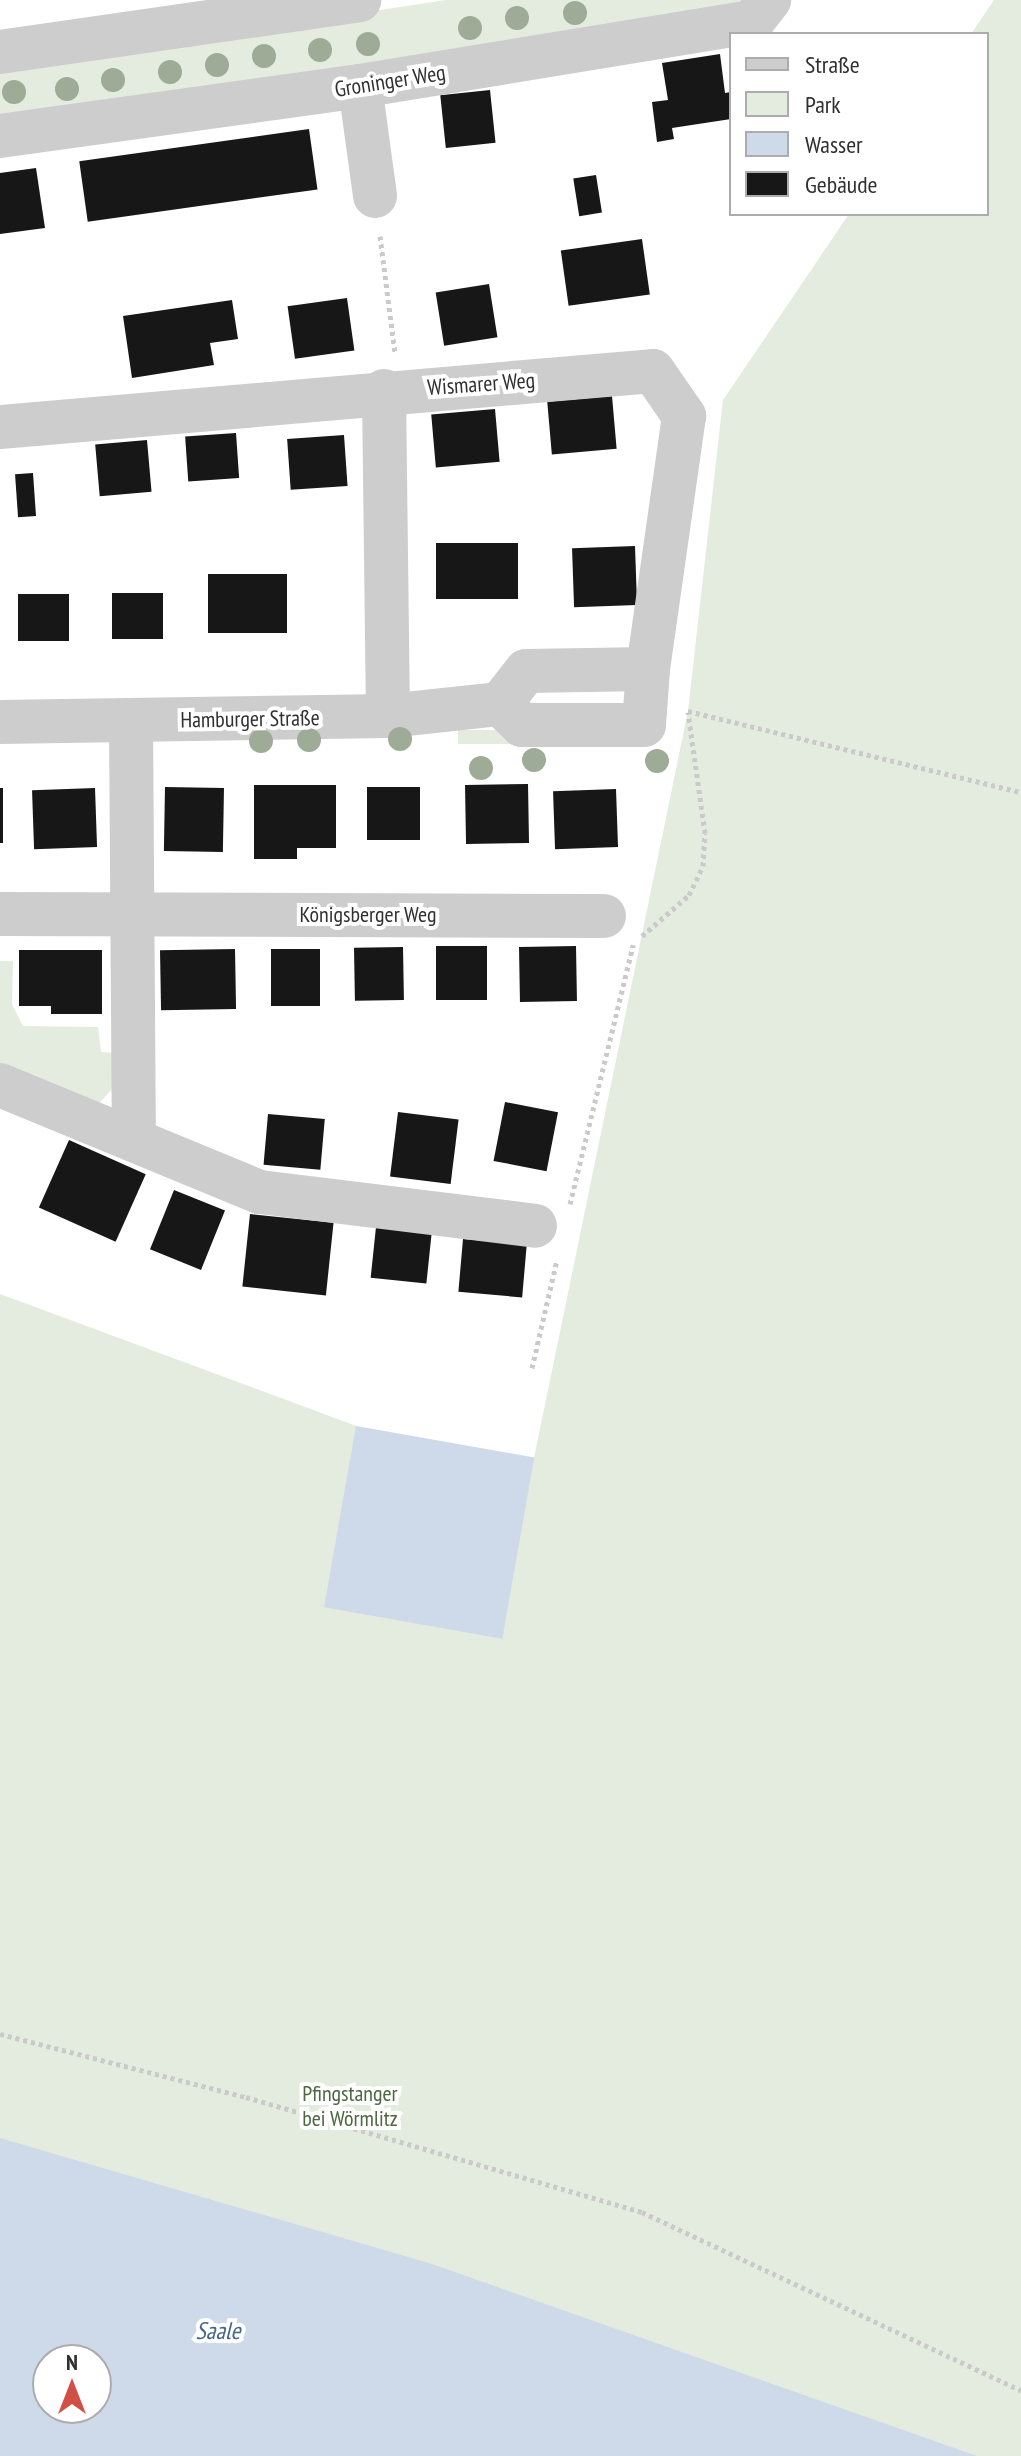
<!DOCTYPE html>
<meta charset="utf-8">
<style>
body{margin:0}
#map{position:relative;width:1021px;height:2456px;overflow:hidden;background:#fff;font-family:"PT Sans Narrow",sans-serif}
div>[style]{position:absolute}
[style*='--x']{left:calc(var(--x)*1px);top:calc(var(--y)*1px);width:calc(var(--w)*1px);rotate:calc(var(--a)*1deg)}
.green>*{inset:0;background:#e4ebdf;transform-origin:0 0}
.water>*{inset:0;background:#cedae9;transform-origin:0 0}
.building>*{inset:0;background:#171717;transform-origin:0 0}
.path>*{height:5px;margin-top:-2.5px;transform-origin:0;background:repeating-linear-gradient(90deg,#cacaca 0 4px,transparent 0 8px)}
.minor>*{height:44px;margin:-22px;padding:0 22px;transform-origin:22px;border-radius:22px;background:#cdcdcd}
.trees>*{width:24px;height:24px;margin:-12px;border-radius:50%;background:#9eab97}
span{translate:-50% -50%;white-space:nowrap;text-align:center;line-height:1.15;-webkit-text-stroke:8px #fff;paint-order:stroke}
.street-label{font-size:22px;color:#303030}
.park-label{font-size:22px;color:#4e6742}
.water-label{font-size:24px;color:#466689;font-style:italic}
.legend{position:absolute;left:729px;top:32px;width:260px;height:184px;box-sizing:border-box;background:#fff;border:2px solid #acacac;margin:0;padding:10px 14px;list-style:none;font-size:24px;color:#303030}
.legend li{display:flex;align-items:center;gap:16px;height:40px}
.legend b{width:40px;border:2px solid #acacac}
.north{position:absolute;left:32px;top:2344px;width:80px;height:80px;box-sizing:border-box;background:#fff;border:2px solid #acacac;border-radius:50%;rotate:0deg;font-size:22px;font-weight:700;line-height:32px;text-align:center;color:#303030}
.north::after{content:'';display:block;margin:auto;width:28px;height:36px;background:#d24f46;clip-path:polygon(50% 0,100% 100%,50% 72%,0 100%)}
</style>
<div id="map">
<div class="green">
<div style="clip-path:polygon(446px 0,743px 0,723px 11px,0 119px,0 68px)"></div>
<div style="clip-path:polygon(evenodd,994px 0,1021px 0,1021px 2456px,0 2456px,0 1294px,359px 1427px,534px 1458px,688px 711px,723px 400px,849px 214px,987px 214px,987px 34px,971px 34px,994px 0,48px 2360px,96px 2360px,96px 2408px,48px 2408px,48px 2360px)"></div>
<div style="left:458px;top:730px;width:148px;height:14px"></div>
<div style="clip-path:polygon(0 961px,13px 961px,12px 1004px,23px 1026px,98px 1027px,101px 1052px,116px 1053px,114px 1087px,100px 1102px,89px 1106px,0 1071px)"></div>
</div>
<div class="water">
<div style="left:356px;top:1426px;width:181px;height:184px;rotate:10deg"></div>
<div style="clip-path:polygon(evenodd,0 2138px,432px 2264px,977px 2456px,0 2456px,0 2138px,48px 2360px,96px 2360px,96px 2408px,48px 2408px,48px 2360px)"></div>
</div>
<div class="building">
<div style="clip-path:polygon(720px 54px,725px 93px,731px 92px,731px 119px,672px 128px,674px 139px,657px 142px,652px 102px,668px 100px,662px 63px)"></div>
<div style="left:490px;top:90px;width:53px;height:50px;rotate:84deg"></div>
<div style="left:309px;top:129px;width:61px;height:232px;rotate:82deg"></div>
<div style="clip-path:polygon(36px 168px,45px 228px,0 234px,0 173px)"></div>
<div style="left:596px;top:175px;width:38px;height:23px;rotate:81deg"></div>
<div style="left:642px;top:239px;width:56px;height:82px;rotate:82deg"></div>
<div style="left:489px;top:284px;width:54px;height:54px;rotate:81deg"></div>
<div style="left:347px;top:298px;width:53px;height:60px;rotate:82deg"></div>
<div style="clip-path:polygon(232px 300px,238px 339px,210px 343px,214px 365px,132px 378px,123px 316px)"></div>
<div style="left:612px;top:396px;width:53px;height:65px;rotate:85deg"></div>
<div style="left:495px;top:409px;width:53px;height:64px;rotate:85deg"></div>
<div style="left:236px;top:433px;width:45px;height:51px;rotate:86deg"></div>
<div style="left:344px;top:435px;width:51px;height:57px;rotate:86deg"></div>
<div style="left:147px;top:440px;width:52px;height:52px;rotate:85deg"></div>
<div style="left:33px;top:473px;width:43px;height:18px;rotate:86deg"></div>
<div style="left:436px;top:543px;width:82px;height:56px"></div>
<div style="left:635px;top:546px;width:59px;height:63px;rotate:88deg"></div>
<div style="left:208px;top:574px;width:79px;height:59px"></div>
<div style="left:163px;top:593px;width:46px;height:51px;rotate:90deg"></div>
<div style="left:18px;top:594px;width:51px;height:47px"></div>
<div style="left:528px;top:784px;width:59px;height:63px;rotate:89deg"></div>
<div style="clip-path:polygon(254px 785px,336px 785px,336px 848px,297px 848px,297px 859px,254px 859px)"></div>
<div style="left:165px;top:787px;width:59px;height:64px;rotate:1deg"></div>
<div style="left:367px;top:787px;width:53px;height:53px"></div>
<div style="left:0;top:788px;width:3px;height:55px"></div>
<div style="left:95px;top:788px;width:59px;height:63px;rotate:88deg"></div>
<div style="left:616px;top:789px;width:58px;height:63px;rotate:88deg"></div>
<div style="left:436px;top:946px;width:51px;height:54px"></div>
<div style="left:576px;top:946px;width:55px;height:57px;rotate:89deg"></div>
<div style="left:403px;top:947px;width:53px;height:49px;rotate:89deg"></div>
<div style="left:235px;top:949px;width:60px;height:75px;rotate:89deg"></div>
<div style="left:271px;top:949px;width:49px;height:57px"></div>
<div style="clip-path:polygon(19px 950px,102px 950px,102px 1014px,51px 1014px,51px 1006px,19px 1006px)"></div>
<div style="left:505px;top:1102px;width:54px;height:60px;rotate:11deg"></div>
<div style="left:398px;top:1112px;width:61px;height:65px;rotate:7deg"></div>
<div style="left:268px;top:1114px;width:57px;height:51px;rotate:5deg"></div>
<div style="left:69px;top:1140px;width:84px;height:74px;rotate:24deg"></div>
<div style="left:174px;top:1190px;width:55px;height:64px;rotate:22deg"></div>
<div style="left:250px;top:1214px;width:84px;height:73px;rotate:6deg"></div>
<div style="left:376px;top:1227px;width:56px;height:51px;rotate:6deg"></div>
<div style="left:463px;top:1239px;width:64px;height:53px;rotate:5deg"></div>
</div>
<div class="path">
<div style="--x:380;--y:236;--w:118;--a:82.7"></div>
<div style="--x:688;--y:711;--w:343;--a:13.7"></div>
<div style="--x:642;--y:936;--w:62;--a:-41.1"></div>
<div style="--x:689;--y:895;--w:32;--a:-64"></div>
<div style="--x:703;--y:866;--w:33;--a:-87"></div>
<div style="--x:705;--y:833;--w:122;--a:-98"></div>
<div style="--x:570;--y:1204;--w:267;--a:-76.3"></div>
<div style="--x:532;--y:1368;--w:111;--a:-77"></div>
<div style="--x:0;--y:2034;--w:254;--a:14.4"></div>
<div style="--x:246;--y:2097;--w:412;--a:16.2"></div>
<div style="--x:642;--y:2212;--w:419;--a:25.2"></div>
</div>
<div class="minor">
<div style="--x:0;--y:52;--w:363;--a:-8.2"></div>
<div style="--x:360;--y:86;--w:111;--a:82.2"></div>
<div style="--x:0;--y:136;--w:363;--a:-7.9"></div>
<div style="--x:360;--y:86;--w:397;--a:-9.3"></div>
<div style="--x:752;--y:22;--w:28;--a:-52"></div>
<div style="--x:384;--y:391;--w:325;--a:89.3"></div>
<div style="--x:0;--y:427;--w:655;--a:-4.9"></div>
<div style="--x:653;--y:371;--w:55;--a:55.4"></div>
<div style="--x:684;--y:416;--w:256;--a:98.1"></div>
<div style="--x:0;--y:722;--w:388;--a:-0.9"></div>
<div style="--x:388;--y:716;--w:113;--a:-6.1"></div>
<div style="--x:500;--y:704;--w:42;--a:-51.8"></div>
<div style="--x:526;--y:671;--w:122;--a:-0.9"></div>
<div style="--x:648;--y:669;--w:56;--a:94.1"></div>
<div style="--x:644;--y:725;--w:122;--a:180"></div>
<div style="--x:522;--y:725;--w:30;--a:-136"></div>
<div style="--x:131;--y:722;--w:418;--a:89.6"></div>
<div style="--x:0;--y:914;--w:604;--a:0.19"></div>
<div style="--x:0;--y:1085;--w:281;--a:22.4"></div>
<div style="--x:260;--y:1192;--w:277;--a:7"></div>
</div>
<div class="trees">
<div style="left:575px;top:13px"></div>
<div style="left:517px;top:18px"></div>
<div style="left:470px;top:28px"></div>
<div style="left:368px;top:44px"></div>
<div style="left:320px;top:50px"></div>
<div style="left:264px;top:56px"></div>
<div style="left:217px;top:65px"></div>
<div style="left:170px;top:72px"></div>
<div style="left:113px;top:80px"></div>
<div style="left:67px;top:89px"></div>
<div style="left:14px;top:92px"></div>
<div style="left:400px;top:739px"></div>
<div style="left:309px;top:740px"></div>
<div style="left:261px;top:741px"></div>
<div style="left:534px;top:760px"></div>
<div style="left:657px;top:761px"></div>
<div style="left:481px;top:768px"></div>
</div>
<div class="street-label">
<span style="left:390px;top:81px;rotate:-9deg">Groninger Weg</span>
<span style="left:481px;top:384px;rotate:-4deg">Wismarer Weg</span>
<span style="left:250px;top:719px;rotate:-1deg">Hamburger Straße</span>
<span style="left:368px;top:915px">Königsberger Weg</span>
</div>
<div class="park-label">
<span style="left:350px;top:2106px">Pfingstanger<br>bei Wörmlitz</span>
</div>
<div class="water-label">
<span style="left:218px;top:2331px">Saale</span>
</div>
<ul class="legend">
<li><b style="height:10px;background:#cdcdcd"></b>Straße</li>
<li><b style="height:22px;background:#e4ebdf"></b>Park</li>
<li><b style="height:22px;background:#cedae9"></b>Wasser</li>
<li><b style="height:22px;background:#171717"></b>Gebäude</li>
</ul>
<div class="north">N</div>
</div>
